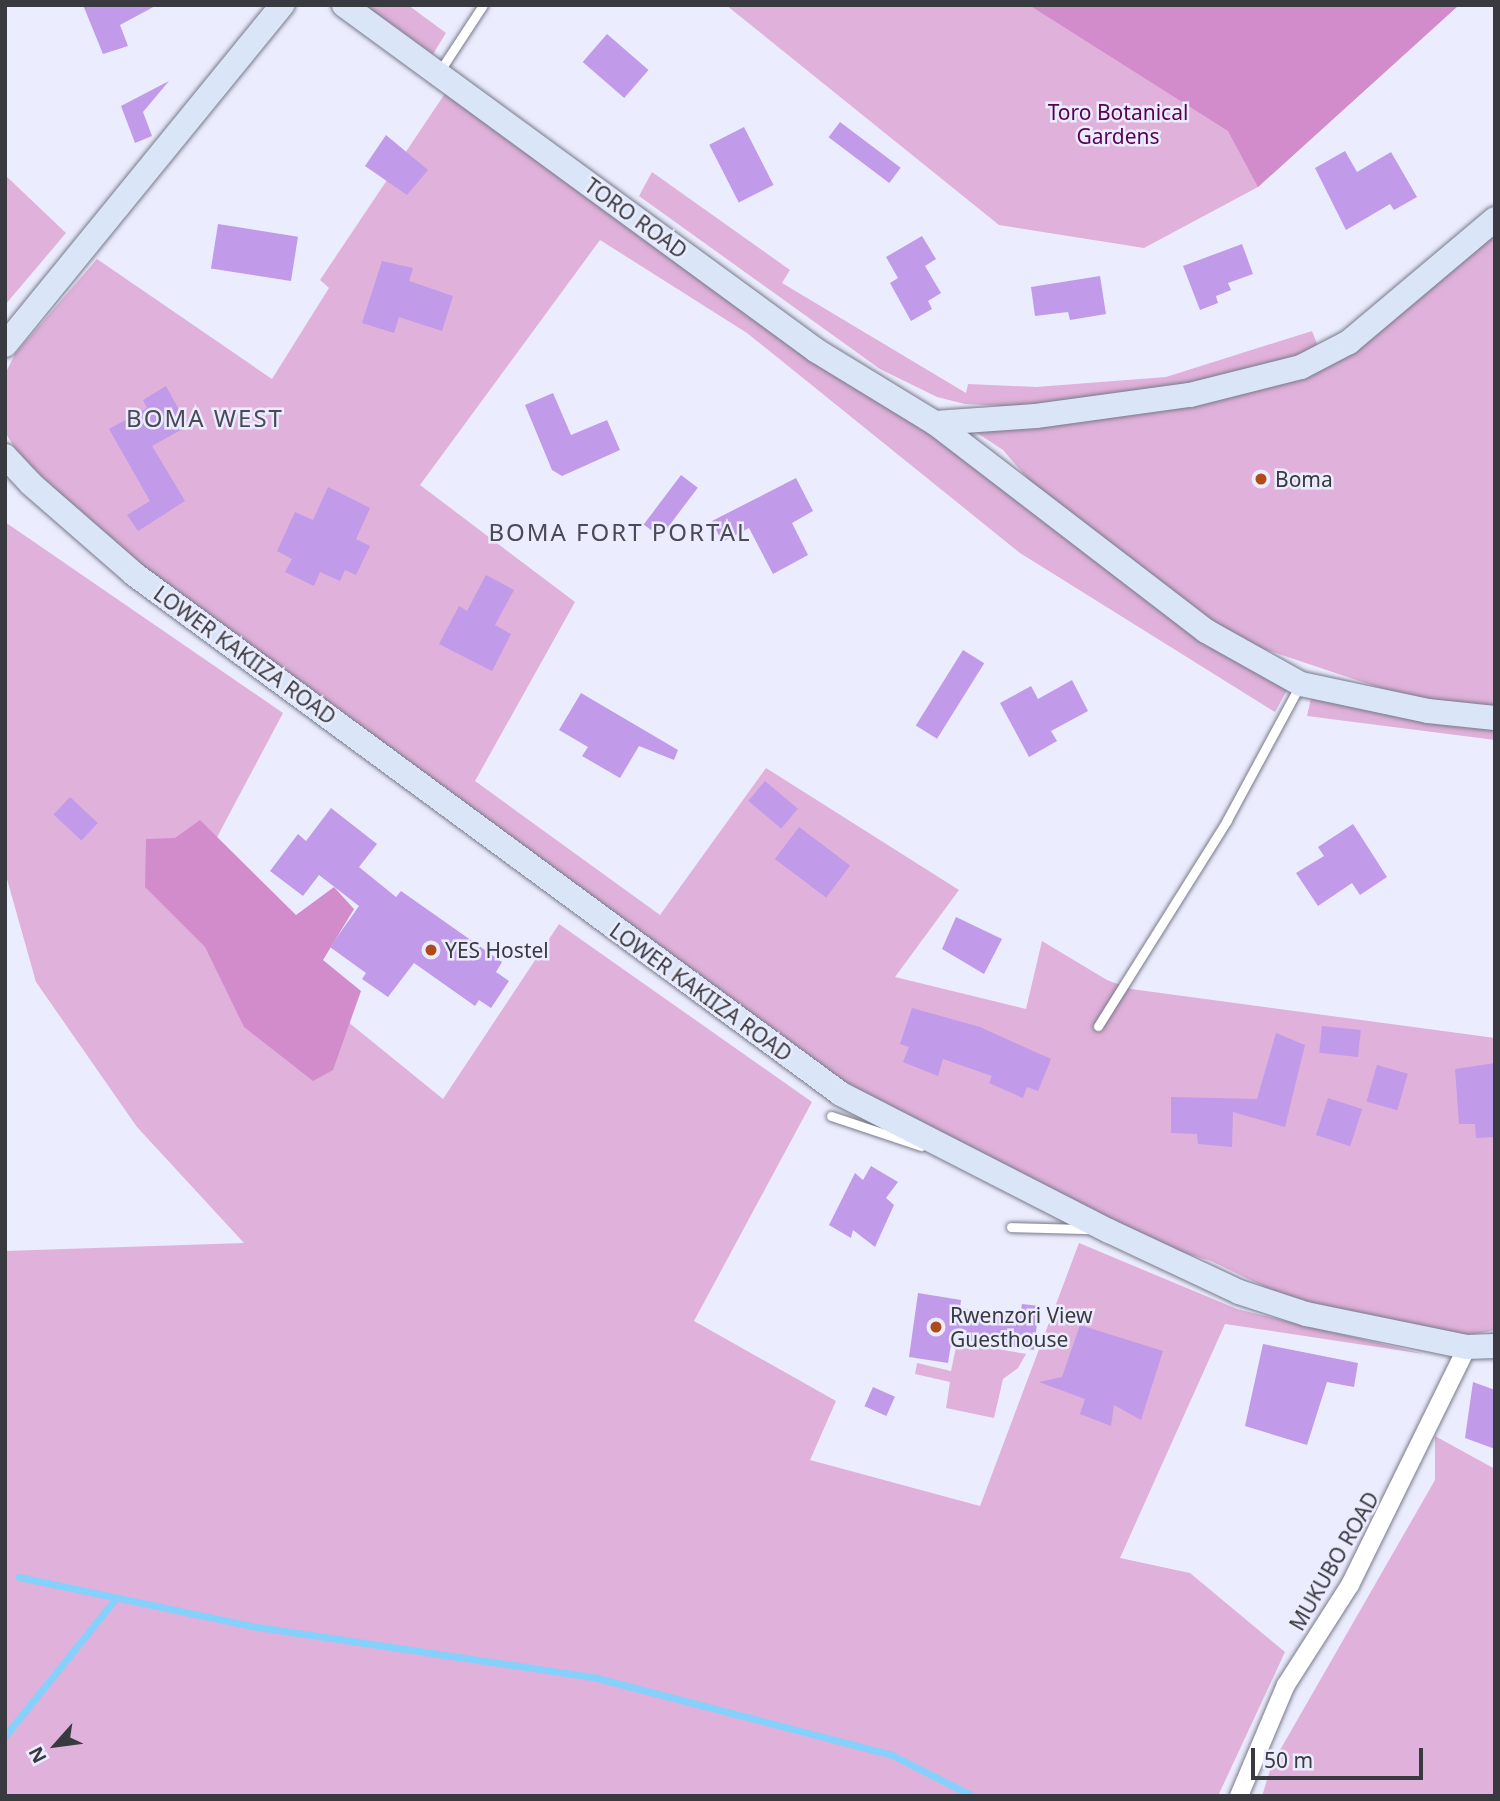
<!DOCTYPE html>
<style>
body{margin:0}
#map{position:relative;width:1500px;height:1801px;overflow:hidden;background:#ebedfe;font-family:"Noto Sans",sans-serif}
div>[style]{position:absolute}
[style*='--x']{left:calc(var(--x)*1px);top:calc(var(--y)*1px);width:calc(var(--w)*1px);rotate:calc(var(--a)*1deg)}
.green>*{inset:0;background:#e0b1da}
.forest>*{inset:0;background:#d38ccb}
.stream>*{height:7px;margin:-3.5px;padding:0 3.5px;transform-origin:3.5px;border-radius:3.5px;background:#86d1fc}
.building>*{inset:0;background:#c19ae9;transform-origin:0 0}
.roads{filter:drop-shadow(0 0 2px #787989) drop-shadow(0 0 2px #787989)}
.service>*{height:9px;margin:-4.5px;padding:0 4.5px;transform-origin:4.5px;border-radius:4.5px;background:#fff}
.minor>*{height:18px;margin:-9px;padding:0 9px;transform-origin:9px;border-radius:9px;background:#fff}
.secondary>*{height:24px;margin:-12px;padding:0 12px;transform-origin:12px;border-radius:12px;background:#dae6f8}
.dots>*{width:19px;height:19px;translate:-50% -50%;box-sizing:border-box;border:4px solid #ebedfe;border-radius:50%}
span{translate:-50% -50%;white-space:nowrap;text-align:center;line-height:1.15;-webkit-text-stroke:5px #ebedfe;paint-order:stroke}
.park-label{font-size:21px;color:#590055}
.street-label{font-size:21px;color:#393a40}
.poi-label{font-size:21px;color:#393a40}
.left{translate:0 -50%;text-align:left}
.quarter-label{font-size:24px;color:#494958;letter-spacing:2px}
.frame{position:absolute;inset:0;border:7px solid #393a40;pointer-events:none}
.north{position:absolute;left:21px;top:1710px;width:70px;height:70px;-webkit-text-stroke:5px #ebedfe;paint-order:stroke;rotate:242deg;font-size:19px;font-weight:700;line-height:28px;text-align:center;color:#393a40}
.north::after{content:'';display:block;margin:auto;width:24px;height:32px;background:#393a40;clip-path:polygon(50% 0,100% 100%,50% 72%,0 100%)}
.scale{position:absolute;left:1251px;top:1748px;width:172px;height:32px;box-sizing:border-box;border:4px solid #393a40;border-top:0;padding-left:9px;font-size:21px;line-height:24px;white-space:nowrap;color:#393a40;-webkit-text-stroke:5px #ebedfe;paint-order:stroke}
</style>
<div id="map">
<div class="green">
<div style="clip-path:polygon(364px 5px,408px 5px,446px 33px,433px 54px)"></div>
<div style="clip-path:polygon(726px 5px,1459px 5px,1258px 187px,1144px 248px,999px 225px)"></div>
<div style="clip-path:polygon(448px 89px,1292px 681px,1275px 712px,1020px 553px,747px 333px,600px 240px,420px 485px,575px 602px,475px 781px,660px 915px,766px 768px,959px 890px,895px 977px,1026px 1009px,1042px 941px,1107px 980px,1131px 989px,1495px 1038px,1495px 1330px,1471px 1335px,1411px 1330px,1298px 1303px,1211px 1261px,1132px 1237px,824px 1071px,142px 571px,19px 455px,5px 432px,5px 374px,15px 354px,97px 259px,272px 379px,329px 288px,320px 280px)"></div>
<div style="clip-path:polygon(652px 172px,790px 270px,782px 283px,966px 393px,968px 384px,1036px 387px,1166px 377px,1312px 331px,1320px 351px,1183px 389px,1039px 408px,965px 404px,937px 397px,880px 369px,639px 196px)"></div>
<div style="clip-path:polygon(5px 175px,66px 233px,5px 305px)"></div>
<div style="clip-path:polygon(1495px 219px,1495px 709px,1431px 705px,1216px 633px,1052px 507px,1003px 450px,959px 421px,1301px 367px)"></div>
<div style="clip-path:polygon(5px 522px,283px 713px,188px 892px,443px 1099px,559px 924px,812px 1102px,694px 1321px,836px 1401px,810px 1460px,980px 1506px,1079px 1243px,1237px 1309px,1424px 1354px,1225px 1324px,1120px 1558px,1190px 1573px,1285px 1652px,1218px 1796px,5px 1796px,5px 1251px,244px 1243px,137px 1127px,36px 982px,5px 872px)"></div>
<div style="clip-path:polygon(1312px 694px,1495px 722px,1495px 740px,1307px 716px)"></div>
<div style="clip-path:polygon(957px 1342px,1026px 1354px,1018px 1368px,1003px 1379px,994px 1418px,946px 1408px,950px 1382px,915px 1374px,917px 1363px,951px 1371px)"></div>
<div style="clip-path:polygon(1435px 1436px,1495px 1469px,1495px 1796px,1262px 1796px,1272px 1764px,1435px 1480px)"></div>
</div>
<div class="forest">
<div style="clip-path:polygon(1029px 5px,1459px 5px,1258px 187px,1228px 131px)"></div>
<div style="clip-path:polygon(200px 820px,296px 915px,334px 887px,354px 909px,323px 960px,361px 991px,333px 1070px,313px 1081px,244px 1027px,205px 947px,145px 887px,146px 839px,175px 838px)"></div>
</div>
<div class="stream">
<div style="--x:19;--y:1577;--w:237;--a:11.9"></div>
<div style="--x:251;--y:1626;--w:350;--a:8.5"></div>
<div style="--x:597;--y:1678;--w:305;--a:14.6"></div>
<div style="--x:892;--y:1755;--w:91;--a:26.8"></div>
<div style="--x:5;--y:1736;--w:177;--a:-51.2"></div>
</div>
<div class="building">
<div style="clip-path:polygon(83px 5px,157px 5px,120px 25px,128px 46px,103px 54px)"></div>
<div style="left:607px;top:34px;width:55px;height:37px;rotate:41deg"></div>
<div style="clip-path:polygon(169px 81px,143px 112px,152px 136px,135px 143px,121px 106px)"></div>
<div style="left:840px;top:122px;width:76px;height:19px;rotate:37deg"></div>
<div style="left:744px;top:127px;width:65px;height:39px;rotate:63deg"></div>
<div style="clip-path:polygon(386px 135px,428px 170px,407px 195px,365px 166px)"></div>
<div style="clip-path:polygon(1345px 151px,1357px 172px,1391px 152px,1417px 197px,1394px 210px,1390px 204px,1346px 230px,1315px 168px)"></div>
<div style="left:218px;top:224px;width:81px;height:45px;rotate:9deg"></div>
<div style="clip-path:polygon(922px 236px,936px 259px,925px 266px,941px 293px,928px 301px,932px 309px,911px 321px,890px 283px,898px 278px,886px 257px)"></div>
<div style="clip-path:polygon(1242px 244px,1253px 274px,1228px 283px,1231px 290px,1216px 296px,1218px 303px,1200px 310px,1183px 266px)"></div>
<div style="clip-path:polygon(382px 261px,413px 268px,409px 281px,453px 296px,442px 331px,399px 317px,394px 333px,362px 323px)"></div>
<div style="clip-path:polygon(1100px 276px,1106px 314px,1070px 320px,1068px 312px,1035px 316px,1031px 287px)"></div>
<div style="clip-path:polygon(166px 386px,188px 426px,152px 446px,185px 501px,138px 531px,127px 515px,150px 501px,109px 429px,147px 408px,143px 400px)"></div>
<div style="clip-path:polygon(553px 393px,571px 435px,607px 420px,620px 450px,562px 476px,552px 470px,525px 405px)"></div>
<div style="left:681px;top:475px;width:21px;height:62px;rotate:37deg"></div>
<div style="clip-path:polygon(796px 478px,813px 511px,792px 523px,808px 555px,773px 574px,749px 528px,722px 542px,712px 521px)"></div>
<div style="clip-path:polygon(328px 487px,370px 508px,356px 539px,370px 546px,356px 575px,345px 570px,340px 581px,320px 572px,314px 586px,285px 572px,292px 559px,277px 551px,295px 512px,313px 520px)"></div>
<div style="clip-path:polygon(486px 575px,514px 590px,495px 625px,511px 634px,492px 671px,439px 644px,459px 606px,467px 611px)"></div>
<div style="left:963px;top:650px;width:25px;height:89px;rotate:32deg"></div>
<div style="clip-path:polygon(1072px 680px,1088px 711px,1051px 731px,1057px 741px,1029px 757px,1000px 703px,1031px 686px,1038px 699px)"></div>
<div style="clip-path:polygon(581px 693px,678px 750px,674px 760px,639px 746px,620px 778px,582px 756px,588px 747px,559px 730px)"></div>
<div style="left:765px;top:781px;width:43px;height:26px;rotate:40deg"></div>
<div style="left:70px;top:797px;width:38px;height:24px;rotate:43deg"></div>
<div style="clip-path:polygon(331px 808px,377px 844px,359px 867px,396px 897px,401px 891px,502px 962px,496px 972px,509px 981px,491px 1008px,479px 1000px,475px 1006px,414px 963px,388px 997px,362px 979px,366px 973px,330px 947px,359px 906px,319px 875px,303px 896px,270px 871px,298px 834px,306px 841px)"></div>
<div style="clip-path:polygon(1353px 824px,1387px 877px,1360px 895px,1352px 883px,1318px 906px,1296px 873px,1324px 856px,1318px 847px)"></div>
<div style="left:799px;top:827px;width:64px;height:40px;rotate:37deg"></div>
<div style="clip-path:polygon(956px 917px,1002px 939px,984px 974px,942px 949px)"></div>
<div style="clip-path:polygon(912px 1008px,980px 1027px,1051px 1059px,1038px 1091px,1027px 1087px,1023px 1098px,989px 1083px,992px 1076px,943px 1059px,938px 1076px,903px 1062px,909px 1047px,900px 1044px)"></div>
<div style="left:1322px;top:1026px;width:39px;height:27px;rotate:6deg"></div>
<div style="clip-path:polygon(1276px 1033px,1305px 1045px,1285px 1127px,1233px 1112px,1232px 1147px,1198px 1144px,1197px 1134px,1171px 1133px,1171px 1097px,1257px 1099px)"></div>
<div style="clip-path:polygon(1495px 1063px,1495px 1137px,1476px 1138px,1475px 1124px,1459px 1124px,1455px 1069px)"></div>
<div style="left:1377px;top:1065px;width:32px;height:38px;rotate:16deg"></div>
<div style="left:1328px;top:1098px;width:36px;height:39px;rotate:18deg"></div>
<div style="clip-path:polygon(871px 1166px,898px 1182px,886px 1198px,894px 1205px,875px 1247px,853px 1230px,851px 1238px,829px 1225px,855px 1173px,863px 1180px)"></div>
<div style="clip-path:polygon(918px 1293px,961px 1300px,960px 1308px,1020px 1316px,1022px 1304px,1039px 1306px,1034px 1350px,952px 1338px,948px 1363px,909px 1357px)"></div>
<div style="clip-path:polygon(1080px 1325px,1163px 1351px,1141px 1420px,1114px 1405px,1111px 1426px,1080px 1414px,1085px 1399px,1039px 1382px,1062px 1377px)"></div>
<div style="clip-path:polygon(1263px 1344px,1358px 1363px,1354px 1387px,1327px 1382px,1307px 1445px,1245px 1426px)"></div>
<div style="clip-path:polygon(1473px 1382px,1495px 1390px,1495px 1449px,1465px 1438px)"></div>
<div style="left:873px;top:1387px;width:24px;height:21px;rotate:24deg"></div>
</div>
<div class="roads">
<div class="service">
<div style="--x:439;--y:72;--w:80;--a:-56.7"></div>
<div style="--x:1098;--y:1026;--w:243;--a:-57.9"></div>
<div style="--x:1227;--y:820;--w:153;--a:-61.6"></div>
<div style="--x:831;--y:1116;--w:95;--a:18.4"></div>
<div style="--x:1011;--y:1227;--w:78;--a:1.5"></div>
</div>
<div class="minor">
<div style="--x:1239;--y:1796;--w:121;--a:-67.1"></div>
<div style="--x:1286;--y:1685;--w:119;--a:-57.4"></div>
<div style="--x:1350;--y:1585;--w:265;--a:-63.8"></div>
</div>
<div class="secondary">
<div style="--x:344;--y:5;--w:586;--a:36.19"></div>
<div style="--x:817;--y:351;--w:138;--a:31.4"></div>
<div style="--x:935;--y:423;--w:342;--a:37.5"></div>
<div style="--x:1206;--y:631;--w:109;--a:29.2"></div>
<div style="--x:1301;--y:684;--w:130;--a:12"></div>
<div style="--x:1428;--y:711;--w:67;--a:6"></div>
<div style="--x:5;--y:345;--w:439;--a:-50.8"></div>
<div style="--x:935;--y:423;--w:101;--a:-4"></div>
<div style="--x:1036;--y:416;--w:155;--a:-7.8"></div>
<div style="--x:1190;--y:395;--w:114;--a:-14.2"></div>
<div style="--x:1301;--y:367;--w:54;--a:-27.5"></div>
<div style="--x:1349;--y:342;--w:191;--a:-40.1"></div>
<div style="--x:5;--y:456;--w:38;--a:47"></div>
<div style="--x:31;--y:484;--w:137;--a:41.1"></div>
<div style="--x:134;--y:574;--w:878;--a:36.33"></div>
<div style="--x:841;--y:1094;--w:301;--a:27.1"></div>
<div style="--x:1109;--y:1231;--w:144;--a:25.1"></div>
<div style="--x:1239;--y:1292;--w:71;--a:18.2"></div>
<div style="--x:1306;--y:1314;--w:164;--a:11.6"></div>
<div style="--x:1467;--y:1347;--w:28;--a:-2"></div>
</div>
</div>
<div class="dots">
<div style="left:1261px;top:479px;background:#af4a19"></div>
<div style="left:431px;top:950px;background:#af4a19"></div>
<div style="left:936px;top:1327px;background:#af4a19"></div>
</div>
<div class="park-label">
<span style="left:1118px;top:124px">Toro Botanical<br>Gardens</span>
</div>
<div class="street-label">
<span style="left:636px;top:218px;rotate:36deg">TORO ROAD</span>
<span style="left:245px;top:655px;rotate:36deg">LOWER KAKIIZA ROAD</span>
<span style="left:701px;top:992px;rotate:36deg">LOWER KAKIIZA ROAD</span>
<span style="left:1334px;top:1561px;rotate:-60deg">MUKUBO ROAD</span>
</div>
<div class="poi-label">
<span class="left" style="left:1275px;top:479px">Boma</span>
<span class="left" style="left:445px;top:950px">YES Hostel</span>
<span class="left" style="left:950px;top:1327px">Rwenzori View<br>Guesthouse</span>
</div>
<div class="quarter-label">
<span style="left:205px;top:418px">BOMA WEST</span>
<span style="left:620px;top:532px">BOMA FORT PORTAL</span>
</div>
<div class="frame"></div>
<div class="north">N</div>
<div class="scale">50 m</div>
</div>
